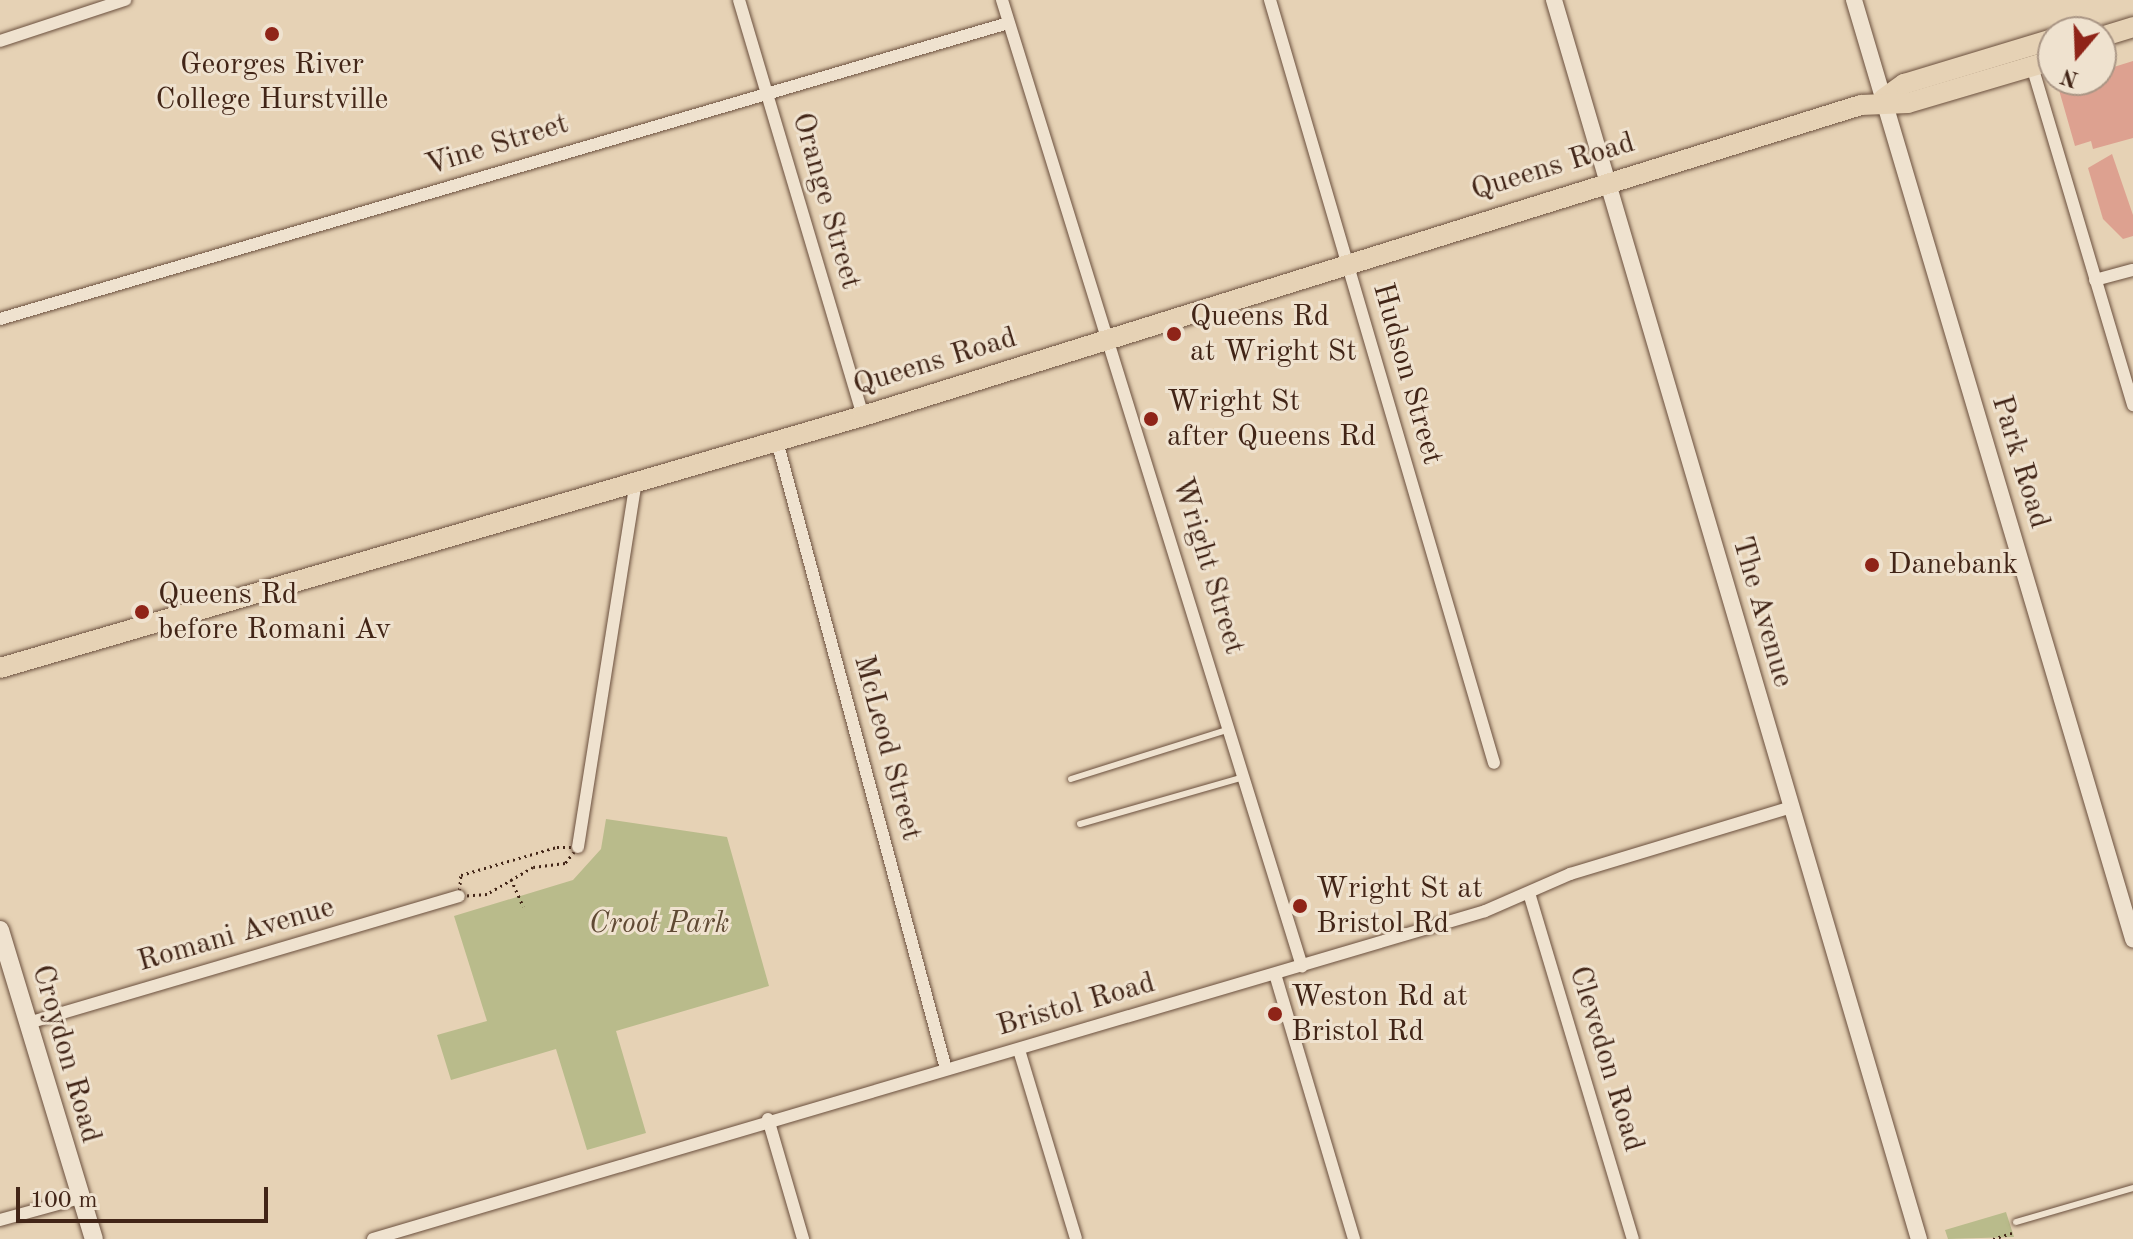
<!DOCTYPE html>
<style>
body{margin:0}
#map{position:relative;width:2133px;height:1239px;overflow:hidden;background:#e6d2b5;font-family:"Old Standard TT",serif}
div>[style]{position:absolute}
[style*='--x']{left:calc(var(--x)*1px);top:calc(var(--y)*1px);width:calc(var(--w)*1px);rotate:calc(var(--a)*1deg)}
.green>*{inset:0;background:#b9bb8b}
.building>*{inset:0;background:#dda190}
.path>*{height:3px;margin-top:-1.5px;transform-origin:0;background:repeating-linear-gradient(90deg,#422517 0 2px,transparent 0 6px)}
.roads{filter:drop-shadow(0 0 2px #6b503e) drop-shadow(0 0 2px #6b503e)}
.service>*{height:6px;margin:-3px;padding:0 3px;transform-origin:3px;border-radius:3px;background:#efe2cf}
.minor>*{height:12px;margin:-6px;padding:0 6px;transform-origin:6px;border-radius:6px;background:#efe2cf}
.tertiary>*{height:16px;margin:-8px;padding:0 8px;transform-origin:8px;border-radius:8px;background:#efe2cf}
.secondary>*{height:18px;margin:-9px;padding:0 9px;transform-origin:9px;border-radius:9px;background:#efe2cf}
.primary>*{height:20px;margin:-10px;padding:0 10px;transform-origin:10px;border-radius:10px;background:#e6d2b5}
.dots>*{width:22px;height:22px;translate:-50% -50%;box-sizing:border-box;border:4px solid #efe2cf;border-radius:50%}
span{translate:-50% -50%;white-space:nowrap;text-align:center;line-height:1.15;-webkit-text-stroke:6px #efe2cf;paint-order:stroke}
.poi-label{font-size:30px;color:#422517}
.left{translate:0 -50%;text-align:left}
.street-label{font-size:30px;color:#422517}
.park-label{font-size:30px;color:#604a34;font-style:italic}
.north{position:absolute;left:2037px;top:16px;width:80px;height:80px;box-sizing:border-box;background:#efe2cf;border:2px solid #aa9685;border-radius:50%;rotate:199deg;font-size:22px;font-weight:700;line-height:32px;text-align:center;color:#422517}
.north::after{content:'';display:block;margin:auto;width:28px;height:36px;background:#8f2418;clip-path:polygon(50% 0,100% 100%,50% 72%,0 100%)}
.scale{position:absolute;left:16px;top:1187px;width:252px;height:36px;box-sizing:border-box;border:4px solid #422517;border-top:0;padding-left:10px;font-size:24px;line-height:28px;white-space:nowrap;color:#422517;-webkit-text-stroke:6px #efe2cf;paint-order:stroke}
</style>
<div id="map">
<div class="green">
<div style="clip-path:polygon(606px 819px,727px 837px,769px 986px,616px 1031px,646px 1133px,587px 1150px,556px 1049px,451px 1080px,437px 1035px,487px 1021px,454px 916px,573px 880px,601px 849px)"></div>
<div style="clip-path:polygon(2006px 1212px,2014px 1237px,1948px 1239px,1945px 1230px)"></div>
</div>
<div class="building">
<div style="clip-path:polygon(2133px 61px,2133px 138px,2093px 149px,2091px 141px,2075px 146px,2057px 83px,2101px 80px,2101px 71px)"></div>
<div style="clip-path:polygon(2112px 154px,2133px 215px,2133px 236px,2123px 239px,2103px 219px,2088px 168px)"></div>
</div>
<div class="path">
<div style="--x:557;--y:847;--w:21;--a:0"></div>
<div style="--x:578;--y:847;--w:21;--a:129"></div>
<div style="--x:565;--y:863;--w:32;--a:173"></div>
<div style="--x:533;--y:867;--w:53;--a:149.6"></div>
<div style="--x:487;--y:894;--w:28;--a:176"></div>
<div style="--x:459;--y:896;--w:21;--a:-85"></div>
<div style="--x:461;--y:875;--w:100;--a:-16.3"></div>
<div style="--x:511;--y:879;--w:30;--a:66"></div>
<div style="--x:1993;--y:1239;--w:20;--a:-18"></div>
</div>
<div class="roads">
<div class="service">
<div style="--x:1071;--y:779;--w:167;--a:-17.5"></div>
<div style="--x:1080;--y:824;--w:171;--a:-16"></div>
<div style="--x:2016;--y:1222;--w:122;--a:-16.2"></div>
</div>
<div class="minor">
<div style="--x:739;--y:0;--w:434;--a:73.4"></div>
<div style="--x:1002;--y:0;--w:1012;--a:72.75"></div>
<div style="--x:1270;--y:0;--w:795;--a:73.64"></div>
<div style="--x:0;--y:41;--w:132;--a:-18.2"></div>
<div style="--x:2032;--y:66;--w:354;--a:73.4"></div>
<div style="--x:2095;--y:280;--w:39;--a:-15"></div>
<div style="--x:0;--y:319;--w:1051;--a:-16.36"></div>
<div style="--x:777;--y:441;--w:650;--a:74.94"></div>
<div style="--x:578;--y:847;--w:370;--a:-81"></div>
<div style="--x:1529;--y:893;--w:361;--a:73.3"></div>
<div style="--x:1275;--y:974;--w:277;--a:73.4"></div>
<div style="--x:28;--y:1023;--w:449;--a:-16.4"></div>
<div style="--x:1019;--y:1050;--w:197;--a:73.2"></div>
<div style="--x:768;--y:1119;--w:125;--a:73.7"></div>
<div style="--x:0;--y:1220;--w:83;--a:-15.4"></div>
<div style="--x:373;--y:1239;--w:1159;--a:-16.43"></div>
<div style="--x:1485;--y:911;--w:93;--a:-23.5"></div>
<div style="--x:1570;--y:874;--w:229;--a:-16.8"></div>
</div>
<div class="tertiary">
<div style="--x:1554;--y:0;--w:1292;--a:73.59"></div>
<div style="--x:1854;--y:0;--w:980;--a:73.45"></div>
</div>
<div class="secondary">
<div style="--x:0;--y:930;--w:323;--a:73.1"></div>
</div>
<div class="primary">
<div style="--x:2101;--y:37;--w:34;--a:-17"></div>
<div style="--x:1883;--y:99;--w:26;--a:-36"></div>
<div style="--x:1904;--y:84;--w:156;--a:-16.8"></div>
<div style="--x:0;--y:668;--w:899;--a:-16.28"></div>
<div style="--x:863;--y:416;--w:1045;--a:-17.31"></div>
<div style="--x:1861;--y:105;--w:47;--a:-2.4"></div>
<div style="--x:1908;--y:103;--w:151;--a:-16.5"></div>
</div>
</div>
<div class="dots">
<div style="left:272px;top:34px;background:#8f2418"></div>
<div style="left:1174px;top:334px;background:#8f2418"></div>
<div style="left:1151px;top:419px;background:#8f2418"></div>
<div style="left:1872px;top:565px;background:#8f2418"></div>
<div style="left:142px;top:612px;background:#8f2418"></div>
<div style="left:1300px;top:906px;background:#8f2418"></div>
<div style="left:1275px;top:1014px;background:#8f2418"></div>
</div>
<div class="poi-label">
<span style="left:272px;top:82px">Georges River<br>College Hurstville</span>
<span class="left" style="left:1190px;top:334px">Queens Rd<br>at Wright St</span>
<span class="left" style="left:1167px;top:419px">Wright St<br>after Queens Rd</span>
<span class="left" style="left:1888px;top:565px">Danebank</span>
<span class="left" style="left:158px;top:612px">Queens Rd<br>before Romani Av</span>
<span class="left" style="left:1316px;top:906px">Wright St at<br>Bristol Rd</span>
<span class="left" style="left:1291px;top:1014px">Weston Rd at<br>Bristol Rd</span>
</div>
<div class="street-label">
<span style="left:497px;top:145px;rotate:-17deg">Vine Street</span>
<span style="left:1553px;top:167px;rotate:-17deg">Queens Road</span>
<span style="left:826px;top:201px;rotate:74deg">Orange Street</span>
<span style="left:935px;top:362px;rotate:-17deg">Queens Road</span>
<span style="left:1407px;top:374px;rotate:74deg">Hudson Street</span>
<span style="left:2020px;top:462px;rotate:73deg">Park Road</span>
<span style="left:1208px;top:566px;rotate:73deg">Wright Street</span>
<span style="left:1762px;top:612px;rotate:74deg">The Avenue</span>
<span style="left:887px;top:748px;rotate:75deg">McLeod Street</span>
<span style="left:236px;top:935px;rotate:-16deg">Romani Avenue</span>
<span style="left:1076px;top:1005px;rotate:-16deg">Bristol Road</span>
<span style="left:66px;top:1054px;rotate:74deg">Croydon Road</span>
<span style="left:1606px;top:1059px;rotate:73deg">Clevedon Road</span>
</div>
<div class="park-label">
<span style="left:659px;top:924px">Croot Park</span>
</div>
<div class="north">N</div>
<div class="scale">100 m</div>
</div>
